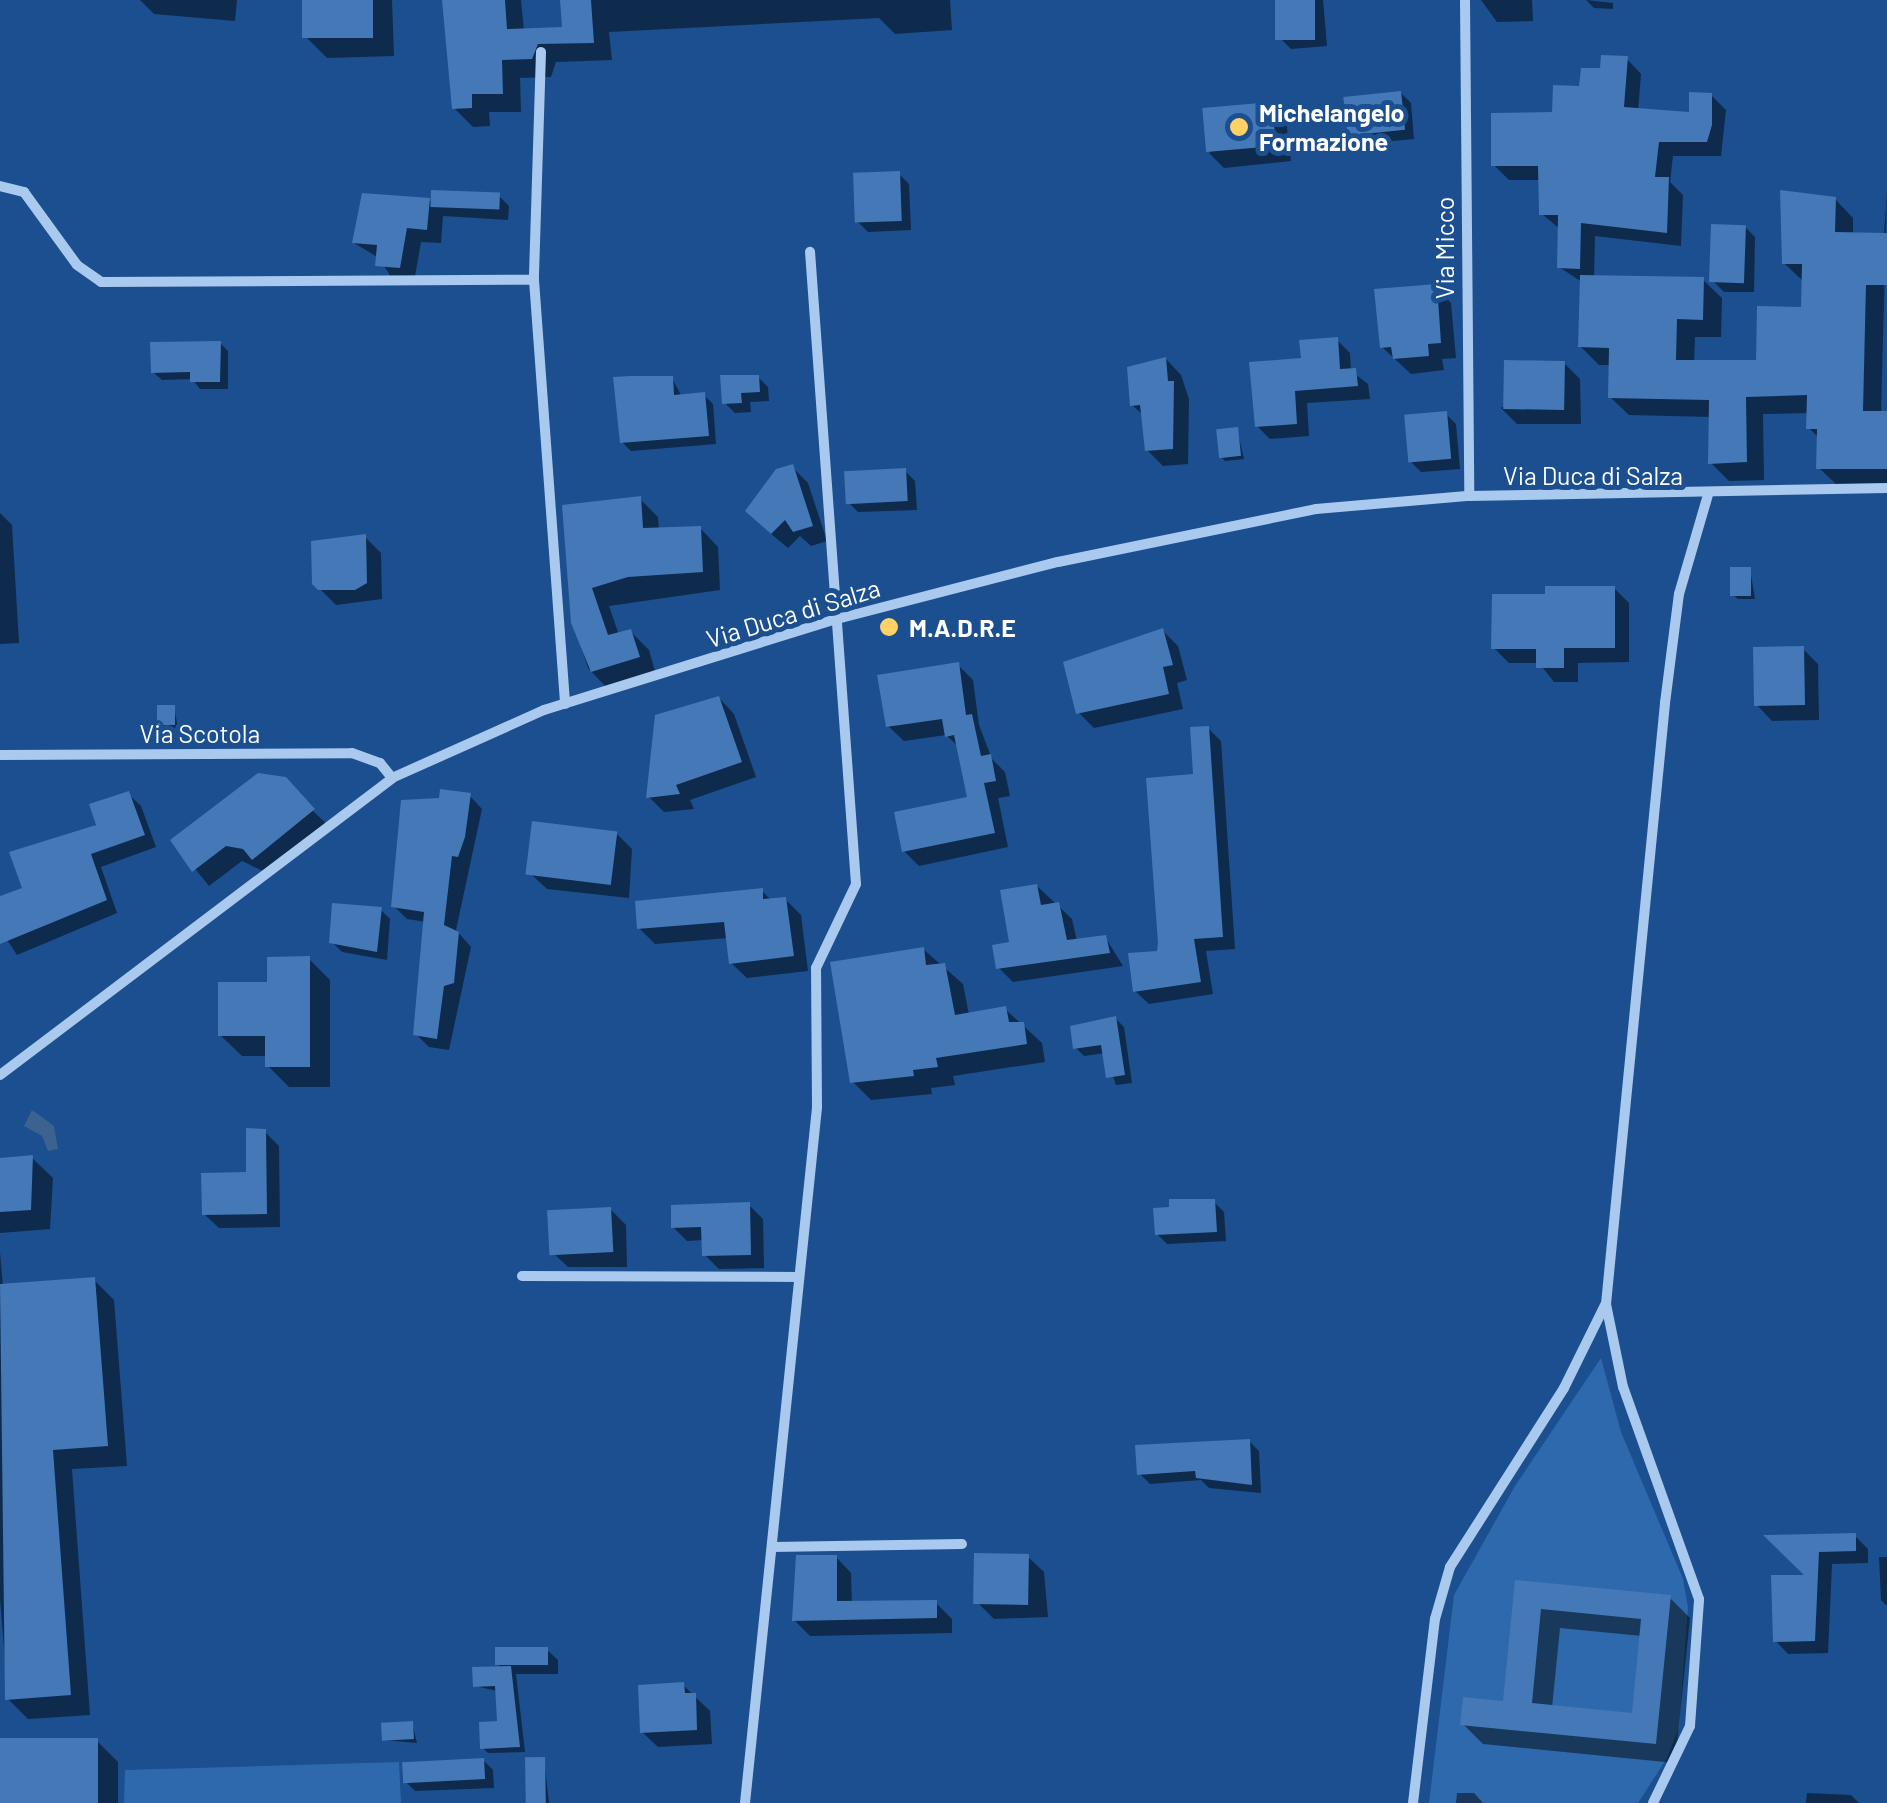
<!DOCTYPE html>
<style>
body{margin:0}
#map{position:relative;width:1887px;height:1803px;overflow:hidden;background:#1b4f8f;font-family:Barlow,sans-serif}
div>[style]{position:absolute}
[style*='--x']{left:calc(var(--x)*1px);top:calc(var(--y)*1px);width:calc(var(--w)*1px);rotate:calc(var(--a)*1deg)}
.green>*{inset:0;background:#2e69ad}
.water>*{inset:0;background:#3c6290}
.shadow>*{inset:0;background:#0007}
.building>*{inset:0;background:#4478b7;transform-origin:0 0}
.minor>*{height:10px;margin:-5px;padding:0 5px;transform-origin:5px;border-radius:5px;background:#a9c9ee}
.dots>*{width:28px;height:28px;translate:-50% -50%;box-sizing:border-box;border:5px solid #1b4f8f;border-radius:50%}
span{translate:-50% -50%;white-space:nowrap;text-align:center;line-height:1.15;-webkit-text-stroke:10px #1b4f8f;paint-order:stroke}
.poi-label{font-size:25px;color:#fff;font-weight:700}
.left{translate:0 -50%;text-align:left}
.street-label{font-size:25px;color:#fff}
</style>
<div id="map">
<div class="green">
<div style="clip-path:polygon(1601px 1358px,1621px 1432px,1683px 1579px,1688px 1608px,1679px 1727px,1667px 1758px,1638px 1803px,1429px 1803px,1454px 1595px,1515px 1486px)"></div>
<div style="clip-path:polygon(399px 1762px,401px 1803px,124px 1803px,125px 1770px)"></div>
</div>
<div class="water">
<div style="clip-path:polygon(32px 1110px,54px 1126px,58px 1149px,48px 1151px,42px 1136px,24px 1126px)"></div>
</div>
<div class="shadow">
<div style="clip-path:polygon(140px 0,237px 0,235px 21px,154px 14px)"></div>
<div style="clip-path:polygon(305px 0,392px 0,394px 56px,327px 58px,306px 37px)"></div>
<div style="clip-path:polygon(452px 0,521px 0,524px 31px,565px 29px,562px 0,950px 0,952px 30px,895px 34px,879px 18px,609px 32px,612px 60px,556px 62px,551px 77px,520px 78px,521px 112px,489px 112px,490px 126px,473px 127px,454px 108px)"></div>
<div style="clip-path:polygon(1278px 0,1323px 0,1327px 46px,1291px 49px,1281px 39px)"></div>
<div style="clip-path:polygon(1481px 0,1532px 0,1533px 21px,1497px 22px)"></div>
<div style="clip-path:polygon(1586px 0,1613px 3px,1613px 9px,1594px 8px)"></div>
<div style="clip-path:polygon(1627px 59px,1641px 74px,1638px 111px,1691px 115px,1711px 95px,1726px 110px,1721px 156px,1673px 156px,1670px 182px,1683px 195px,1681px 246px,1595px 236px,1594px 278px,1703px 280px,1722px 298px,1721px 337px,1695px 337px,1694px 363px,1759px 362px,1803px 309px,1804px 282px,1784px 263px,1835px 199px,1853px 218px,1853px 234px,1884px 235px,1887px 190px,1881px 413px,1887px 413px,1887px 487px,1838px 486px,1819px 468px,1820px 439px,1809px 428px,1809px 413px,1763px 414px,1764px 480px,1729px 481px,1711px 463px,1711px 417px,1629px 415px,1610px 397px,1611px 365px,1599px 365px,1580px 346px,1582px 282px,1559px 267px,1560px 229px,1542px 214px,1541px 180px,1509px 180px,1494px 165px,1603px 71px)"></div>
<div style="clip-path:polygon(1401px 93px,1411px 103px,1414px 139px,1360px 144px,1350px 134px)"></div>
<div style="clip-path:polygon(1271px 105px,1286px 120px,1291px 161px,1224px 168px,1209px 153px)"></div>
<div style="clip-path:polygon(899px 174px,909px 184px,911px 230px,868px 232px,858px 222px)"></div>
<div style="clip-path:polygon(499px 196px,509px 206px,508px 220px,443px 216px,441px 243px,421px 242px,414px 282px,393px 280px,379px 258px,354px 243px,428px 201px)"></div>
<div style="clip-path:polygon(1745px 227px,1755px 237px,1754px 292px,1724px 292px,1713px 281px)"></div>
<div style="clip-path:polygon(1436px 287px,1451px 303px,1456px 358px,1442px 359px,1444px 370px,1411px 374px,1382px 347px)"></div>
<div style="clip-path:polygon(1337px 340px,1350px 353px,1351px 371px,1368px 384px,1370px 399px,1307px 403px,1309px 436px,1270px 439px,1257px 426px,1304px 360px)"></div>
<div style="clip-path:polygon(220px 343px,228px 351px,228px 389px,200px 389px,192px 379px,162px 380px,153px 372px)"></div>
<div style="clip-path:polygon(1166px 359px,1181px 375px,1189px 399px,1188px 464px,1163px 466px,1147px 450px,1144px 416px,1132px 405px)"></div>
<div style="clip-path:polygon(1564px 363px,1580px 379px,1581px 424px,1517px 424px,1501px 408px)"></div>
<div style="clip-path:polygon(758px 377px,768px 387px,769px 401px,750px 402px,751px 412px,735px 413px,725px 403px)"></div>
<div style="clip-path:polygon(672px 378px,682px 397px,704px 395px,713px 404px,716px 444px,631px 451px,622px 442px)"></div>
<div style="clip-path:polygon(1446px 414px,1456px 424px,1460px 469px,1421px 472px,1411px 462px)"></div>
<div style="clip-path:polygon(1237px 429px,1244px 459px,1225px 461px,1221px 457px)"></div>
<div style="clip-path:polygon(792px 467px,808px 483px,827px 541px,811px 546px,800px 536px,788px 548px,763px 527px)"></div>
<div style="clip-path:polygon(905px 471px,915px 481px,917px 510px,858px 512px,848px 502px)"></div>
<div style="clip-path:polygon(640px 499px,658px 517px,659px 530px,700px 528px,718px 547px,720px 590px,609px 606px,619px 635px,631px 632px,649px 650px,656px 675px,606px 687px,588px 668px,573px 622px)"></div>
<div style="clip-path:polygon(0 513px,12px 525px,19px 643px,0 644px)"></div>
<div style="clip-path:polygon(365px 537px,381px 553px,382px 599px,336px 605px,314px 583px)"></div>
<div style="clip-path:polygon(1750px 569px,1755px 599px,1738px 599px,1733px 595px)"></div>
<div style="clip-path:polygon(1614px 588px,1629px 603px,1629px 662px,1578px 663px,1578px 682px,1554px 682px,1539px 663px,1509px 663px,1494px 648px,1547px 596px)"></div>
<div style="clip-path:polygon(1162px 630px,1178px 646px,1187px 680px,1177px 683px,1183px 709px,1094px 728px,1078px 712px)"></div>
<div style="clip-path:polygon(1803px 649px,1818px 664px,1819px 720px,1772px 721px,1757px 705px)"></div>
<div style="clip-path:polygon(958px 665px,973px 680px,979px 725px,992px 759px,1005px 772px,1010px 796px,998px 798px,1008px 847px,919px 866px,904px 851px,970px 799px,960px 748px,946px 735px,904px 741px,888px 726px)"></div>
<div style="clip-path:polygon(719px 698px,734px 714px,756px 777px,690px 800px,694px 809px,664px 812px,649px 797px)"></div>
<div style="clip-path:polygon(174px 707px,178px 728px,164px 729px,159px 724px)"></div>
<div style="clip-path:polygon(1208px 728px,1221px 741px,1235px 949px,1206px 951px,1213px 994px,1149px 1004px,1135px 991px,1159px 953px)"></div>
<div style="clip-path:polygon(276px 777px,329px 826px,269px 874px,242px 861px,209px 886px,173px 841px)"></div>
<div style="clip-path:polygon(128px 794px,141px 806px,156px 847px,101px 867px,117px 913px,17px 955px,0 929px,0 898px,26px 890px)"></div>
<div style="clip-path:polygon(470px 796px,482px 809px,456px 930px,471px 947px,449px 1050px,429px 1047px,416px 1034px,426px 922px,407px 919px,394px 906px,442px 800px)"></div>
<div style="clip-path:polygon(616px 833px,632px 849px,629px 898px,547px 889px,531px 874px)"></div>
<div style="clip-path:polygon(1037px 886px,1072px 919px,1077px 941px,1105px 937px,1123px 966px,1013px 982px,999px 968px)"></div>
<div style="clip-path:polygon(762px 891px,771px 900px,785px 899px,801px 915px,808px 971px,747px 978px,731px 963px,728px 938px,655px 944px,639px 928px)"></div>
<div style="clip-path:polygon(380px 909px,390px 919px,387px 960px,342px 952px,332px 942px)"></div>
<div style="clip-path:polygon(923px 949px,963px 984px,969px 1015px,1005px 1009px,1042px 1043px,1045px 1062px,953px 1076px,955px 1085px,931px 1088px,932px 1094px,871px 1100px,852px 1081px)"></div>
<div style="clip-path:polygon(309px 959px,330px 980px,330px 1087px,289px 1087px,268px 1066px,268px 1056px,242px 1056px,220px 1035px,270px 985px)"></div>
<div style="clip-path:polygon(1116px 1019px,1124px 1027px,1132px 1083px,1116px 1085px,1105px 1053px,1084px 1056px,1076px 1048px)"></div>
<div style="clip-path:polygon(265px 1132px,279px 1146px,280px 1227px,219px 1228px,204px 1214px,248px 1175px)"></div>
<div style="clip-path:polygon(32px 1158px,53px 1178px,50px 1229px,0 1233px,0 1160px)"></div>
<div style="clip-path:polygon(1214px 1202px,1224px 1212px,1226px 1241px,1167px 1244px,1157px 1234px)"></div>
<div style="clip-path:polygon(749px 1205px,763px 1219px,764px 1268px,719px 1269px,705px 1255px,704px 1240px,687px 1241px,673px 1227px)"></div>
<div style="clip-path:polygon(610px 1209px,626px 1225px,627px 1267px,568px 1267px,552px 1252px)"></div>
<div style="clip-path:polygon(0 1252px,3px 1287px,94px 1280px,114px 1300px,127px 1466px,72px 1469px,90px 1715px,28px 1719px,8px 1699px,0 1598px)"></div>
<div style="clip-path:polygon(1249px 1441px,1259px 1451px,1261px 1493px,1209px 1488px,1201px 1480px,1150px 1484px,1140px 1474px)"></div>
<div style="clip-path:polygon(1855px 1536px,1868px 1549px,1868px 1563px,1832px 1564px,1828px 1653px,1788px 1654px,1775px 1640px,1809px 1577px,1769px 1537px)"></div>
<div style="clip-path:polygon(836px 1557px,851px 1573px,852px 1604px,936px 1603px,952px 1619px,952px 1633px,810px 1636px,794px 1620px)"></div>
<div style="clip-path:polygon(1028px 1557px,1044px 1572px,1048px 1617px,994px 1619px,978px 1603px)"></div>
<div style="clip-path:polygon(1879px 1557px,1887px 1557px,1887px 1606px,1881px 1600px)"></div>
<div style="clip-path:polygon(evenodd,1517px 1583px,1670px 1598px,1690px 1618px,1675px 1763px,1483px 1744px,1463px 1724px,1505px 1703px,1517px 1583px,1560px 1628px,1642px 1636px,1634px 1716px,1552px 1708px,1560px 1628px)"></div>
<div style="clip-path:polygon(547px 1650px,558px 1660px,558px 1674px,516px 1674px,525px 1752px,488px 1753px,483px 1748px,500px 1723px,497px 1691px,475px 1686px,502px 1669px,498px 1664px)"></div>
<div style="clip-path:polygon(683px 1685px,710px 1711px,712px 1744px,658px 1747px,642px 1732px)"></div>
<div style="clip-path:polygon(412px 1723px,417px 1743px,384px 1740px)"></div>
<div style="clip-path:polygon(0 1741px,97px 1741px,118px 1762px,118px 1803px,0 1803px)"></div>
<div style="clip-path:polygon(544px 1759px,549px 1803px,529px 1803px)"></div>
<div style="clip-path:polygon(483px 1760px,493px 1770px,494px 1788px,415px 1791px,405px 1781px)"></div>
<div style="clip-path:polygon(1457px 1793px,1474px 1793px,1483px 1803px,1456px 1803px)"></div>
<div style="clip-path:polygon(1807px 1793px,1851px 1795px,1859px 1803px,1806px 1803px)"></div>
</div>
<div class="building">
<div style="left:302px;top:0;width:71px;height:38px"></div>
<div style="clip-path:polygon(442px 0,505px 0,507px 29px,562px 27px,560px 0,591px 0,594px 43px,538px 44px,532px 59px,502px 60px,503px 94px,472px 94px,472px 108px,452px 109px)"></div>
<div style="left:1275px;top:0;width:40px;height:40px"></div>
<div style="clip-path:polygon(1601px 55px,1628px 56px,1624px 107px,1689px 112px,1689px 92px,1712px 93px,1712px 125px,1707px 142px,1659px 142px,1655px 177px,1669px 177px,1667px 233px,1581px 223px,1580px 269px,1557px 268px,1558px 215px,1539px 215px,1538px 166px,1491px 166px,1491px 113px,1552px 112px,1553px 85px,1579px 86px,1581px 68px,1600px 68px)"></div>
<div style="left:1401px;top:91px;width:39px;height:58px;rotate:84deg"></div>
<div style="left:1272px;top:102px;width:44px;height:70px;rotate:85deg"></div>
<div style="left:900px;top:171px;width:50px;height:47px;rotate:88deg"></div>
<div style="left:431px;top:190px;width:69px;height:17px;rotate:2deg"></div>
<div style="clip-path:polygon(1780px 190px,1836px 197px,1835px 232px,1887px 233px,1887px 285px,1866px 285px,1863px 411px,1887px 411px,1887px 469px,1816px 469px,1817px 429px,1806px 429px,1807px 395px,1746px 397px,1747px 462px,1708px 464px,1709px 400px,1608px 398px,1609px 348px,1578px 347px,1580px 275px,1704px 277px,1703px 320px,1677px 319px,1676px 360px,1756px 360px,1757px 306px,1801px 307px,1802px 264px,1782px 264px)"></div>
<div style="clip-path:polygon(362px 193px,430px 198px,427px 230px,407px 228px,400px 268px,375px 266px,377px 245px,352px 243px)"></div>
<div style="left:1711px;top:224px;width:35px;height:58px;rotate:2deg"></div>
<div style="clip-path:polygon(1437px 284px,1441px 343px,1428px 344px,1429px 356px,1393px 359px,1391px 347px,1380px 348px,1374px 289px)"></div>
<div style="clip-path:polygon(1338px 337px,1340px 369px,1356px 368px,1358px 386px,1295px 391px,1297px 424px,1255px 427px,1249px 362px,1301px 358px,1299px 340px)"></div>
<div style="clip-path:polygon(221px 341px,220px 382px,190px 382px,190px 372px,151px 373px,150px 342px)"></div>
<div style="clip-path:polygon(1166px 357px,1168px 381px,1174px 381px,1173px 449px,1145px 451px,1140px 405px,1130px 406px,1127px 367px)"></div>
<div style="left:1504px;top:360px;width:61px;height:49px;rotate:1deg"></div>
<div style="clip-path:polygon(720px 375px,759px 375px,760px 392px,741px 393px,742px 403px,722px 404px)"></div>
<div style="clip-path:polygon(631px 376px,673px 376px,674px 395px,705px 392px,709px 436px,620px 443px,613px 377px)"></div>
<div style="left:1447px;top:411px;width:48px;height:43px;rotate:85deg"></div>
<div style="left:1238px;top:427px;width:29px;height:22px;rotate:84deg"></div>
<div style="clip-path:polygon(793px 464px,813px 526px,793px 532px,785px 520px,771px 534px,745px 511px,776px 469px)"></div>
<div style="left:906px;top:468px;width:33px;height:62px;rotate:87deg"></div>
<div style="clip-path:polygon(641px 496px,643px 528px,701px 526px,703px 572px,628px 577px,592px 588px,608px 635px,631px 629px,640px 657px,591px 672px,571px 623px,562px 505px)"></div>
<div style="clip-path:polygon(366px 534px,367px 583px,355px 590px,318px 590px,312px 584px,311px 541px)"></div>
<div style="left:1730px;top:567px;width:21px;height:29px"></div>
<div style="clip-path:polygon(1545px 586px,1615px 586px,1615px 648px,1564px 648px,1564px 668px,1536px 668px,1536px 649px,1491px 649px,1492px 594px,1545px 594px)"></div>
<div style="clip-path:polygon(1163px 628px,1173px 665px,1163px 667px,1169px 694px,1076px 714px,1063px 662px)"></div>
<div style="left:1804px;top:646px;width:59px;height:51px;rotate:89deg"></div>
<div style="clip-path:polygon(959px 662px,966px 715px,972px 714px,981px 756px,991px 754px,996px 781px,984px 783px,995px 833px,902px 852px,894px 812px,967px 797px,954px 735px,945px 737px,942px 719px,886px 727px,877px 675px)"></div>
<div style="clip-path:polygon(719px 696px,742px 762px,676px 785px,680px 794px,646px 798px,655px 715px)"></div>
<div style="left:157px;top:705px;width:18px;height:20px"></div>
<div style="clip-path:polygon(1209px 726px,1223px 937px,1194px 939px,1201px 982px,1133px 992px,1128px 953px,1157px 951px,1158px 943px,1146px 778px,1193px 774px,1190px 727px)"></div>
<div style="clip-path:polygon(258px 773px,286px 777px,315px 809px,252px 860px,243px 849px,226px 846px,192px 872px,170px 840px)"></div>
<div style="clip-path:polygon(440px 789px,471px 793px,465px 837px,458px 857px,452px 856px,444px 925px,459px 932px,454px 983px,444px 986px,437px 1039px,413px 1035px,424px 912px,391px 907px,401px 800px,439px 798px)"></div>
<div style="clip-path:polygon(129px 791px,145px 835px,91px 854px,107px 900px,0 944px,0 896px,22px 888px,9px 852px,96px 825px,89px 804px)"></div>
<div style="left:532px;top:821px;width:86px;height:54px;rotate:7deg"></div>
<div style="clip-path:polygon(1037px 884px,1041px 905px,1059px 902px,1067px 940px,1106px 935px,1110px 953px,996px 969px,992px 945px,1009px 942px,1000px 890px)"></div>
<div style="clip-path:polygon(763px 888px,763px 899px,786px 897px,794px 956px,729px 964px,724px 922px,637px 929px,635px 901px)"></div>
<div style="clip-path:polygon(332px 903px,382px 907px,377px 952px,329px 943px)"></div>
<div style="clip-path:polygon(924px 947px,926px 965px,945px 963px,955px 1015px,1006px 1006px,1009px 1022px,1024px 1022px,1027px 1044px,936px 1058px,938px 1067px,913px 1070px,914px 1076px,850px 1083px,830px 962px)"></div>
<div style="clip-path:polygon(310px 956px,310px 1067px,265px 1067px,265px 1036px,218px 1036px,218px 982px,267px 982px,267px 957px)"></div>
<div style="clip-path:polygon(1116px 1016px,1125px 1075px,1106px 1078px,1101px 1045px,1073px 1049px,1070px 1026px)"></div>
<div style="clip-path:polygon(246px 1128px,266px 1129px,267px 1214px,202px 1215px,201px 1173px,246px 1172px)"></div>
<div style="clip-path:polygon(33px 1155px,31px 1210px,0 1212px,0 1158px)"></div>
<div style="clip-path:polygon(1169px 1199px,1215px 1199px,1217px 1232px,1155px 1235px,1153px 1208px,1169px 1207px)"></div>
<div style="clip-path:polygon(750px 1202px,751px 1255px,702px 1256px,701px 1227px,671px 1228px,671px 1205px)"></div>
<div style="left:611px;top:1207px;width:45px;height:64px;rotate:87deg"></div>
<div style="clip-path:polygon(95px 1277px,108px 1446px,53px 1450px,71px 1695px,5px 1700px,0 1284px)"></div>
<div style="clip-path:polygon(1250px 1439px,1252px 1485px,1196px 1478px,1195px 1471px,1137px 1475px,1135px 1445px)"></div>
<div style="clip-path:polygon(1856px 1533px,1856px 1551px,1819px 1552px,1815px 1641px,1773px 1642px,1771px 1575px,1804px 1575px,1763px 1535px)"></div>
<div style="left:974px;top:1553px;width:55px;height:51px;rotate:1deg"></div>
<div style="clip-path:polygon(796px 1555px,837px 1555px,837px 1601px,937px 1600px,937px 1618px,792px 1621px)"></div>
<div style="clip-path:polygon(evenodd,1515px 1580px,1671px 1595px,1656px 1744px,1460px 1725px,1463px 1697px,1503px 1701px,1515px 1580px,1541px 1609px,1641px 1619px,1632px 1713px,1532px 1703px,1541px 1609px)"></div>
<div style="left:495px;top:1647px;width:53px;height:18px"></div>
<div style="clip-path:polygon(511px 1666px,520px 1747px,480px 1749px,479px 1722px,497px 1721px,495px 1686px,473px 1687px,472px 1667px)"></div>
<div style="clip-path:polygon(684px 1682px,685px 1693px,696px 1693px,697px 1730px,640px 1733px,638px 1685px)"></div>
<div style="left:413px;top:1721px;width:18px;height:32px;rotate:87deg"></div>
<div style="left:0;top:1738px;width:98px;height:65px"></div>
<div style="left:545px;top:1757px;width:46px;height:20px;rotate:89deg"></div>
<div style="left:484px;top:1758px;width:21px;height:82px;rotate:87deg"></div>
</div>
<div class="minor">
<div style="--x:1465;--y:0;--w:496;--a:89.5"></div>
<div style="--x:541;--y:52;--w:228;--a:91.8"></div>
<div style="--x:534;--y:280;--w:425;--a:85.8"></div>
<div style="--x:0;--y:186;--w:25;--a:14"></div>
<div style="--x:24;--y:192;--w:90;--a:54"></div>
<div style="--x:77;--y:265;--w:29;--a:35"></div>
<div style="--x:101;--y:282;--w:433;--a:-0.3"></div>
<div style="--x:0;--y:755;--w:352;--a:-0.3"></div>
<div style="--x:352;--y:753;--w:30;--a:20"></div>
<div style="--x:380;--y:763;--w:19;--a:51"></div>
<div style="--x:0;--y:1075;--w:492;--a:-37.1"></div>
<div style="--x:392;--y:778;--w:167;--a:-24.1"></div>
<div style="--x:544;--y:710;--w:307;--a:-17.3"></div>
<div style="--x:837;--y:619;--w:228;--a:-14.5"></div>
<div style="--x:1058;--y:562;--w:263;--a:-11.6"></div>
<div style="--x:1316;--y:509;--w:154;--a:-4.9"></div>
<div style="--x:1469;--y:496;--w:418;--a:-1.1"></div>
<div style="--x:522;--y:1276;--w:277;--a:0.2"></div>
<div style="--x:772;--y:1547;--w:190;--a:-0.9"></div>
<div style="--x:745;--y:1803;--w:700;--a:-84.09"></div>
<div style="--x:817;--y:1107;--w:139;--a:-90.4"></div>
<div style="--x:816;--y:968;--w:93;--a:-64.5"></div>
<div style="--x:856;--y:884;--w:634;--a:-94.16"></div>
<div style="--x:1413;--y:1803;--w:185;--a:-83.2"></div>
<div style="--x:1435;--y:1619;--w:54;--a:-73.9"></div>
<div style="--x:1450;--y:1567;--w:212;--a:-57.5"></div>
<div style="--x:1564;--y:1388;--w:93;--a:-63.7"></div>
<div style="--x:1653;--y:1803;--w:85;--a:-64.3"></div>
<div style="--x:1690;--y:1726;--w:127;--a:-85.9"></div>
<div style="--x:1699;--y:1599;--w:225;--a:-109.7"></div>
<div style="--x:1623;--y:1387;--w:85;--a:-101.6"></div>
<div style="--x:1606;--y:1304;--w:604;--a:-84.39"></div>
<div style="--x:1665;--y:703;--w:110;--a:-82.7"></div>
<div style="--x:1679;--y:594;--w:103;--a:-73.7"></div>
</div>
<div class="dots">
<div style="left:1239px;top:127px;background:#ffd166"></div>
<div style="left:889px;top:627px;background:#ffd166"></div>
</div>
<div class="poi-label">
<span class="left" style="left:1259px;top:127px">Michelangelo<br>Formazione</span>
<span class="left" style="left:909px;top:627px">M.A.D.R.E</span>
</div>
<div class="street-label">
<span style="left:1444px;top:248px;rotate:-90deg">Via Micco</span>
<span style="left:1593px;top:475px">Via Duca di Salza</span>
<span style="left:793px;top:613px;rotate:-17deg">Via Duca di Salza</span>
<span style="left:200px;top:733px">Via Scotola</span>
</div>
</div>
